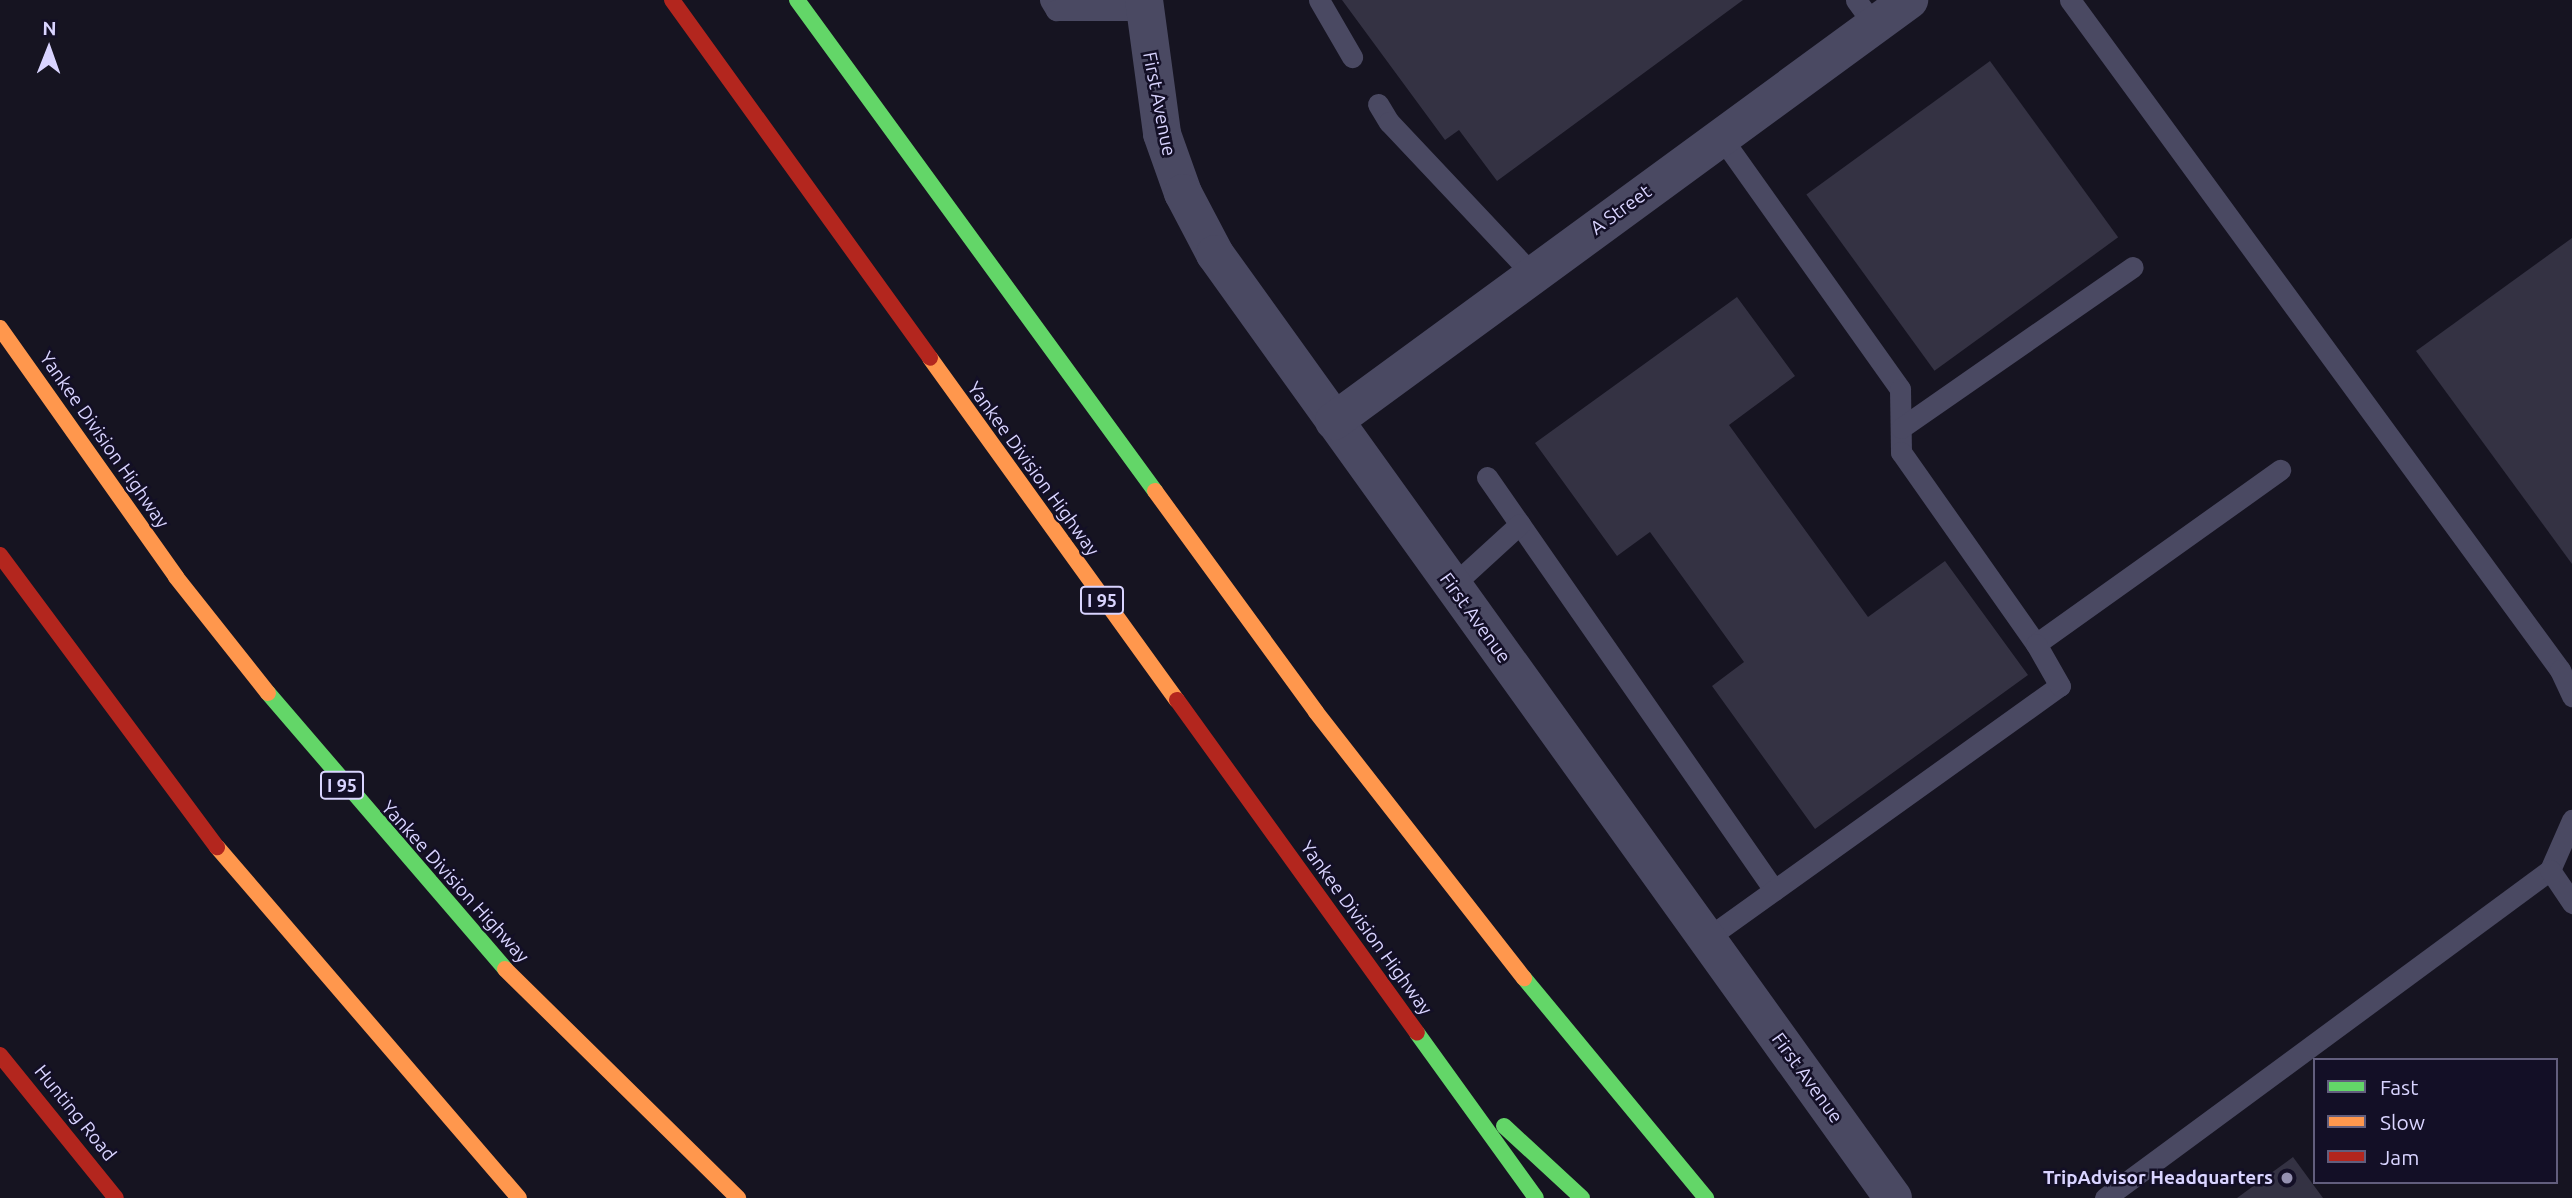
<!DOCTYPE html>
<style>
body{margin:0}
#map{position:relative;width:2572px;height:1198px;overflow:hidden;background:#161421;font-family:Ubuntu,sans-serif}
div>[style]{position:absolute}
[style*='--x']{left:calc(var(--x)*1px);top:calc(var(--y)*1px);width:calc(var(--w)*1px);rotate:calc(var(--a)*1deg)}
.building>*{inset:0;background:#343243;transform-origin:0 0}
.lane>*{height:21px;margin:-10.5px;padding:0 10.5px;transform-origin:10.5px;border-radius:10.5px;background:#4a4962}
.street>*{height:38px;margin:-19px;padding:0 19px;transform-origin:19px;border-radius:19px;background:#4a4962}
.fast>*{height:16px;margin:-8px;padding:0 8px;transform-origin:8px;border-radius:8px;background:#63d668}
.slow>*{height:16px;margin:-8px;padding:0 8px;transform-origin:8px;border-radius:8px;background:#ff974d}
.jam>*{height:16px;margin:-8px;padding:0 8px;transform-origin:8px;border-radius:8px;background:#b3261e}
.dots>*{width:19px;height:19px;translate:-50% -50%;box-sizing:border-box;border:4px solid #130f26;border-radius:50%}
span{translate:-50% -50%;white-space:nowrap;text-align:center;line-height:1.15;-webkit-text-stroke:5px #130f26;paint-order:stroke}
.shield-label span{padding:2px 5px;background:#130f26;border:2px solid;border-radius:5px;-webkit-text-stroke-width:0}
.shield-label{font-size:18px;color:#d9d4ff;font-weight:700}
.street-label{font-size:19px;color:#d9d4ff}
.poi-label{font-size:19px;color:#d9d4ff;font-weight:700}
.right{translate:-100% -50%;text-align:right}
.legend{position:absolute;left:2313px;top:1058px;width:245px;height:126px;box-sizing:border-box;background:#130f26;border:2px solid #625e7d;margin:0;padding:9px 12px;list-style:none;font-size:21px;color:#d9d4ff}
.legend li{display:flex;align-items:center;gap:14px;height:35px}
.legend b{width:35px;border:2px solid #625e7d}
.north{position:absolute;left:14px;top:14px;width:70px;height:70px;-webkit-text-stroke:5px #130f26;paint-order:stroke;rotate:1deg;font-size:19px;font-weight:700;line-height:28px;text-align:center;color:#d9d4ff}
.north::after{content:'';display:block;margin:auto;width:24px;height:32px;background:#d9d4ff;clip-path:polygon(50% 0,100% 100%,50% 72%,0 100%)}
</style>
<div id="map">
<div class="building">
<div style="clip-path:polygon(1342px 0,1743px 0,1497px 181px,1459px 130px,1445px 140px)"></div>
<div style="left:1990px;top:61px;width:218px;height:227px;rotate:54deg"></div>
<div style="clip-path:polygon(2572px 238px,2572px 564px,2416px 351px)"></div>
<div style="clip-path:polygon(1737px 297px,1795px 376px,1729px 425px,1868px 617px,1945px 561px,2028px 675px,1815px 829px,1712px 686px,1744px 662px,1650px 532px,1617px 556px,1535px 443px)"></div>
<div style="clip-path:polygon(2293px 1157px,2323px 1198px,2237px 1198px)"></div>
</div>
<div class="lane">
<div style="--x:1050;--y:0;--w:12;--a:59"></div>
<div style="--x:1056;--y:10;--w:88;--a:0"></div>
<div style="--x:1319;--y:0;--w:66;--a:59.9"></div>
<div style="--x:1856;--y:0;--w:31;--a:54"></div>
<div style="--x:2070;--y:0;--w:830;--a:53.82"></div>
<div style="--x:2560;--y:670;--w:29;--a:65"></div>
<div style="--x:1378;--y:104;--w:21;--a:59"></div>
<div style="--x:1389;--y:122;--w:210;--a:46.7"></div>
<div style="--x:1721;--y:137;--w:309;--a:54.6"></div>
<div style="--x:1900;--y:389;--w:63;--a:89.1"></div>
<div style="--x:1901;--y:452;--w:235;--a:54.9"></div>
<div style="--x:2036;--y:644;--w:300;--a:-35.5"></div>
<div style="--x:1901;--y:428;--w:282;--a:-34.8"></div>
<div style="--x:1487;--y:477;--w:503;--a:55.2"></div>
<div style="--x:1452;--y:586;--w:92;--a:-42.4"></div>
<div style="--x:2550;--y:870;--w:55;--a:-66.3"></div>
<div style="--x:1706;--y:939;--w:435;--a:-35.6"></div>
<div style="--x:2060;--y:686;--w:48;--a:-119.7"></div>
<div style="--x:2105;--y:1198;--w:553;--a:-36.39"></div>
<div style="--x:2550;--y:870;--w:40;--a:56"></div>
</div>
<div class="street">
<div style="--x:1144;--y:0;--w:135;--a:82.3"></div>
<div style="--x:1162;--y:134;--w:63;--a:70.4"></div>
<div style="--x:1183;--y:193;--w:69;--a:62.3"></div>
<div style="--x:1215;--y:254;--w:1162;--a:54.31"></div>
<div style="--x:1334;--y:421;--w:713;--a:-36.21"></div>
</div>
<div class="fast">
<div style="--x:797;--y:0;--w:608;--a:53.9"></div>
<div style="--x:268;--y:693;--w:364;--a:49.3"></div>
<div style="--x:1524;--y:978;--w:286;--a:50.4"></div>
<div style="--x:1417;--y:1033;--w:203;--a:54.2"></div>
<div style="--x:1504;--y:1126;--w:106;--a:42.7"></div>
</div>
<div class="slow">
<div style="--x:0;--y:328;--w:305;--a:54.7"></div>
<div style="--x:176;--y:577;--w:148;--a:51.6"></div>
<div style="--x:930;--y:358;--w:422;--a:54.2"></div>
<div style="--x:1155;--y:491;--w:273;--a:53.9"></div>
<div style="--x:1316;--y:712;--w:338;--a:52"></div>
<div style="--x:217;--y:847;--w:463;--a:49.3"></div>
<div style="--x:505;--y:969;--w:327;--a:44.5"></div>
</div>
<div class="jam">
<div style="--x:672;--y:0;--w:441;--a:54.2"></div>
<div style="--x:0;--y:555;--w:364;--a:53.4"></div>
<div style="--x:1177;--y:700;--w:410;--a:54.2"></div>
<div style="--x:0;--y:1055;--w:184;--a:51"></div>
</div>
<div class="dots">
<div style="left:2287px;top:1178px;background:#9591b1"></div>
</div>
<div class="shield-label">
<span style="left:1102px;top:600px">I 95</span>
<span style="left:342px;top:785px">I 95</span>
</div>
<div class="street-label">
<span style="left:1159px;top:104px;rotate:79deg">First Avenue</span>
<span style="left:1621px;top:210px;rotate:-36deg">A Street</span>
<span style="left:104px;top:440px;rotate:55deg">Yankee Division Highway</span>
<span style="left:1033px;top:469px;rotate:54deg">Yankee Division Highway</span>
<span style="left:1475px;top:618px;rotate:54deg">First Avenue</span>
<span style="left:455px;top:882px;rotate:48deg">Yankee Division Highway</span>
<span style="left:1366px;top:928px;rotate:54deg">Yankee Division Highway</span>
<span style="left:1807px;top:1078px;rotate:54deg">First Avenue</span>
<span style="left:75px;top:1113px;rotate:51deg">Hunting Road</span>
</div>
<div class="poi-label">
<span class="right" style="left:2273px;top:1178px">TripAdvisor Headquarters</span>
</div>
<ul class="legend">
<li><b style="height:9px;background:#63d668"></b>Fast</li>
<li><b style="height:9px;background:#ff974d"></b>Slow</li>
<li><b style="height:9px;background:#b3261e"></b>Jam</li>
</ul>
<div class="north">N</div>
</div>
